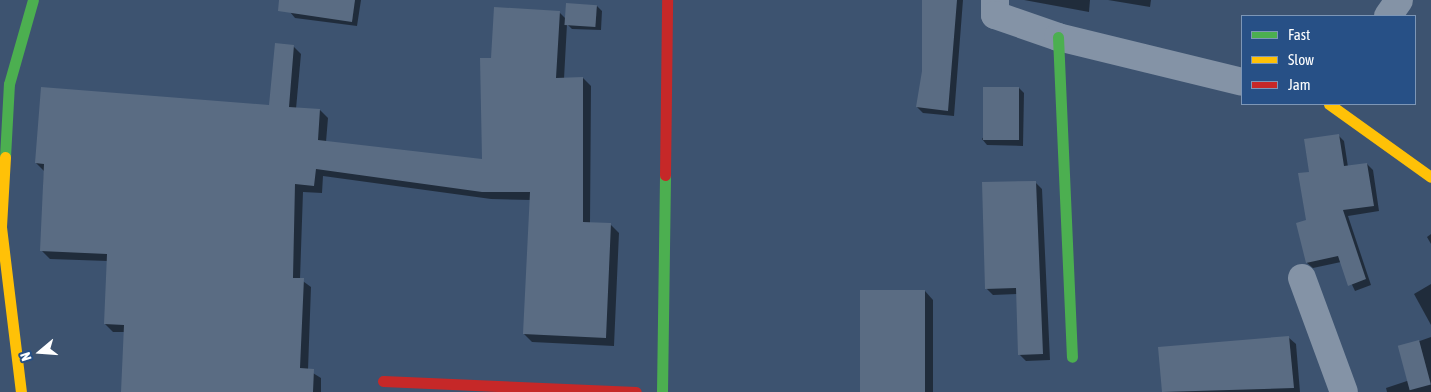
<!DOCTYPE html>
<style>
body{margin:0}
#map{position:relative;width:1431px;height:392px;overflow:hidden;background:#3d5370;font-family:"Asap Condensed",sans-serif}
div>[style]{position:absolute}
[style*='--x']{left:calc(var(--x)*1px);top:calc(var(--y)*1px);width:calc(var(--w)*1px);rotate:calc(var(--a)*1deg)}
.shadow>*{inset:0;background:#0007}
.building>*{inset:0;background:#5a6c83;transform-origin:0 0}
.street>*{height:28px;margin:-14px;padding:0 14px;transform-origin:14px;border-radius:14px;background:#8493a6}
.fast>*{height:11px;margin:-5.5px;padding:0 5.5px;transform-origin:5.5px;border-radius:5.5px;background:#4caf50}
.slow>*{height:11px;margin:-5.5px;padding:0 5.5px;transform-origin:5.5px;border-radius:5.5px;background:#ffc107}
.jam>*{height:11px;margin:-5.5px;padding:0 5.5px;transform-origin:5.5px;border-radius:5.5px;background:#c62828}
span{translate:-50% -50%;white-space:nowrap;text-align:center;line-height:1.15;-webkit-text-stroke:4.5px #275086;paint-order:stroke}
.legend{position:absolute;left:1241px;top:15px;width:175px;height:90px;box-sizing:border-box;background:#275086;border:1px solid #7d96b6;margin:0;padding:6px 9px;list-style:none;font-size:15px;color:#fff}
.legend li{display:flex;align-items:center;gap:10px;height:25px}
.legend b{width:25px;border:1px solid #7d96b6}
.north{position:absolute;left:15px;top:327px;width:50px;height:50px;-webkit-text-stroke:4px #275086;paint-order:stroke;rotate:252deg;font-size:14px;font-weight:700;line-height:20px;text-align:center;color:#fff}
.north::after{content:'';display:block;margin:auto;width:18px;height:22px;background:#fff;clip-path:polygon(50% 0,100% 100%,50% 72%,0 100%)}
</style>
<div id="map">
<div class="shadow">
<div style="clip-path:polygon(292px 0,361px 0,357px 26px,295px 18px,290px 12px)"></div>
<div style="clip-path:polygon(924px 0,963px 0,954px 116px,923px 113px,917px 107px,923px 71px)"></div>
<div style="clip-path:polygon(1024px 0,1090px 0,1089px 12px)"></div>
<div style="clip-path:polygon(1108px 0,1151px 0,1150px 7px)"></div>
<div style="clip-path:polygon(597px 6px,602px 11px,601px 30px,572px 29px,567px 24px,564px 79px,583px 78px,591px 86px,590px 224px,611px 225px,619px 233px,614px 346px,532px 342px,524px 334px,531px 200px,491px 199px,323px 176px,322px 193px,303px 192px,300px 279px,311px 287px,308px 370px,321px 378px,321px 392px,122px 392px,125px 332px,113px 332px,105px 324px,108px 261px,50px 259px,42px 251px,44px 171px,36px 163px,270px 106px,293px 46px,301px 54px,296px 109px,320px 110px,328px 118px,326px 142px,484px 160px,492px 59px,559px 12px,567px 20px)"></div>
<div style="clip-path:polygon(1019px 88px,1024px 93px,1023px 146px,987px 145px,982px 139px)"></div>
<div style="clip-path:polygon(1338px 135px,1344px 141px,1348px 167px,1367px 164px,1373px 170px,1379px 211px,1348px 216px,1371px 285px,1355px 291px,1341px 262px,1313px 268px,1307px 263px,1310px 173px)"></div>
<div style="clip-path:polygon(1035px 182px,1042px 189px,1050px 360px,1026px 361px,1019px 354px,1017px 294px,993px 295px,986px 288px)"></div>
<div style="clip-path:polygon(1431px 234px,1431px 244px,1427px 237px)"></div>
<div style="clip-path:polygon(1431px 284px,1431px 325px,1414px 294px)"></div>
<div style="clip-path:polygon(925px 291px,933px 300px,933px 392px,861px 392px)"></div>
<div style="clip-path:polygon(1288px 337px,1296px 344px,1300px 392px,1163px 392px,1159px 348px)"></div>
<div style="clip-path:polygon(1431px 337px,1431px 392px,1387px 392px,1386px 388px,1410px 380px,1400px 348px)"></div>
</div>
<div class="building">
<div style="clip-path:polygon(279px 0,355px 0,352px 22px,278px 11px)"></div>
<div style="clip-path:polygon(922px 0,957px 0,948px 111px,916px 107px,922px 71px)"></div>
<div style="left:566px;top:3px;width:31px;height:22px;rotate:4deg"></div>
<div style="clip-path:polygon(494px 7px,560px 11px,556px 78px,583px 77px,583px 222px,611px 223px,606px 338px,523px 334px,530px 192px,482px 192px,316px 169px,314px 186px,295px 184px,293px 278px,304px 278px,300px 368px,314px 369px,313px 392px,121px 392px,124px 325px,104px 324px,107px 254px,40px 251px,44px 164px,35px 163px,41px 87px,269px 105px,275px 43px,294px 45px,289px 107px,320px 109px,318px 140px,482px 159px,480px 58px,491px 58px)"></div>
<div style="left:983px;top:87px;width:36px;height:53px"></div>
<div style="clip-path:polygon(1339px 134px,1344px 166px,1367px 163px,1374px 206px,1343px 210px,1366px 279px,1348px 286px,1338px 256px,1306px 263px,1296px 223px,1306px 220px,1298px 173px,1309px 172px,1304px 139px)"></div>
<div style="clip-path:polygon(1036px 181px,1043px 354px,1018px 355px,1016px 288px,985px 289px,982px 182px)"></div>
<div style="left:860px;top:290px;width:65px;height:102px"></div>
<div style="clip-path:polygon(1289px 336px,1294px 388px,1162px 392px,1158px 347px)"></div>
<div style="left:1419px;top:340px;width:46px;height:22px;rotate:75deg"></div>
</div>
<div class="street">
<div style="--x:995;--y:0;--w:15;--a:90"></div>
<div style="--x:995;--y:15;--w:67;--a:19.2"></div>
<div style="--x:1058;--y:37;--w:189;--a:13.7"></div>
<div style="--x:1388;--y:16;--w:19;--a:-55"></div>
<div style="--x:1302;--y:278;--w:121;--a:69.8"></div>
</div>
<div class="fast">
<div style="--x:1058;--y:37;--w:320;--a:87.5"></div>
<div style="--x:5;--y:157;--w:73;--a:-86.9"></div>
<div style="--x:9;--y:84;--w:87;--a:-74.1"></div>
<div style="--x:662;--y:392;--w:217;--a:-89.2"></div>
</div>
<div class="slow">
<div style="--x:1329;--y:104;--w:125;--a:35.6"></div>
<div style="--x:5;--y:157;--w:70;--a:93.3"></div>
<div style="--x:1;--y:227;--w:166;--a:83.1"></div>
</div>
<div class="jam">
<div style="--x:665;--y:175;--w:175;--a:-89.3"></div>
<div style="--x:383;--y:381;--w:253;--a:2.5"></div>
</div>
<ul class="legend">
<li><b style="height:6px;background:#4caf50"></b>Fast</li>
<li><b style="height:6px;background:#ffc107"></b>Slow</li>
<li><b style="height:6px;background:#c62828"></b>Jam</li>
</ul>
<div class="north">N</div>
</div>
